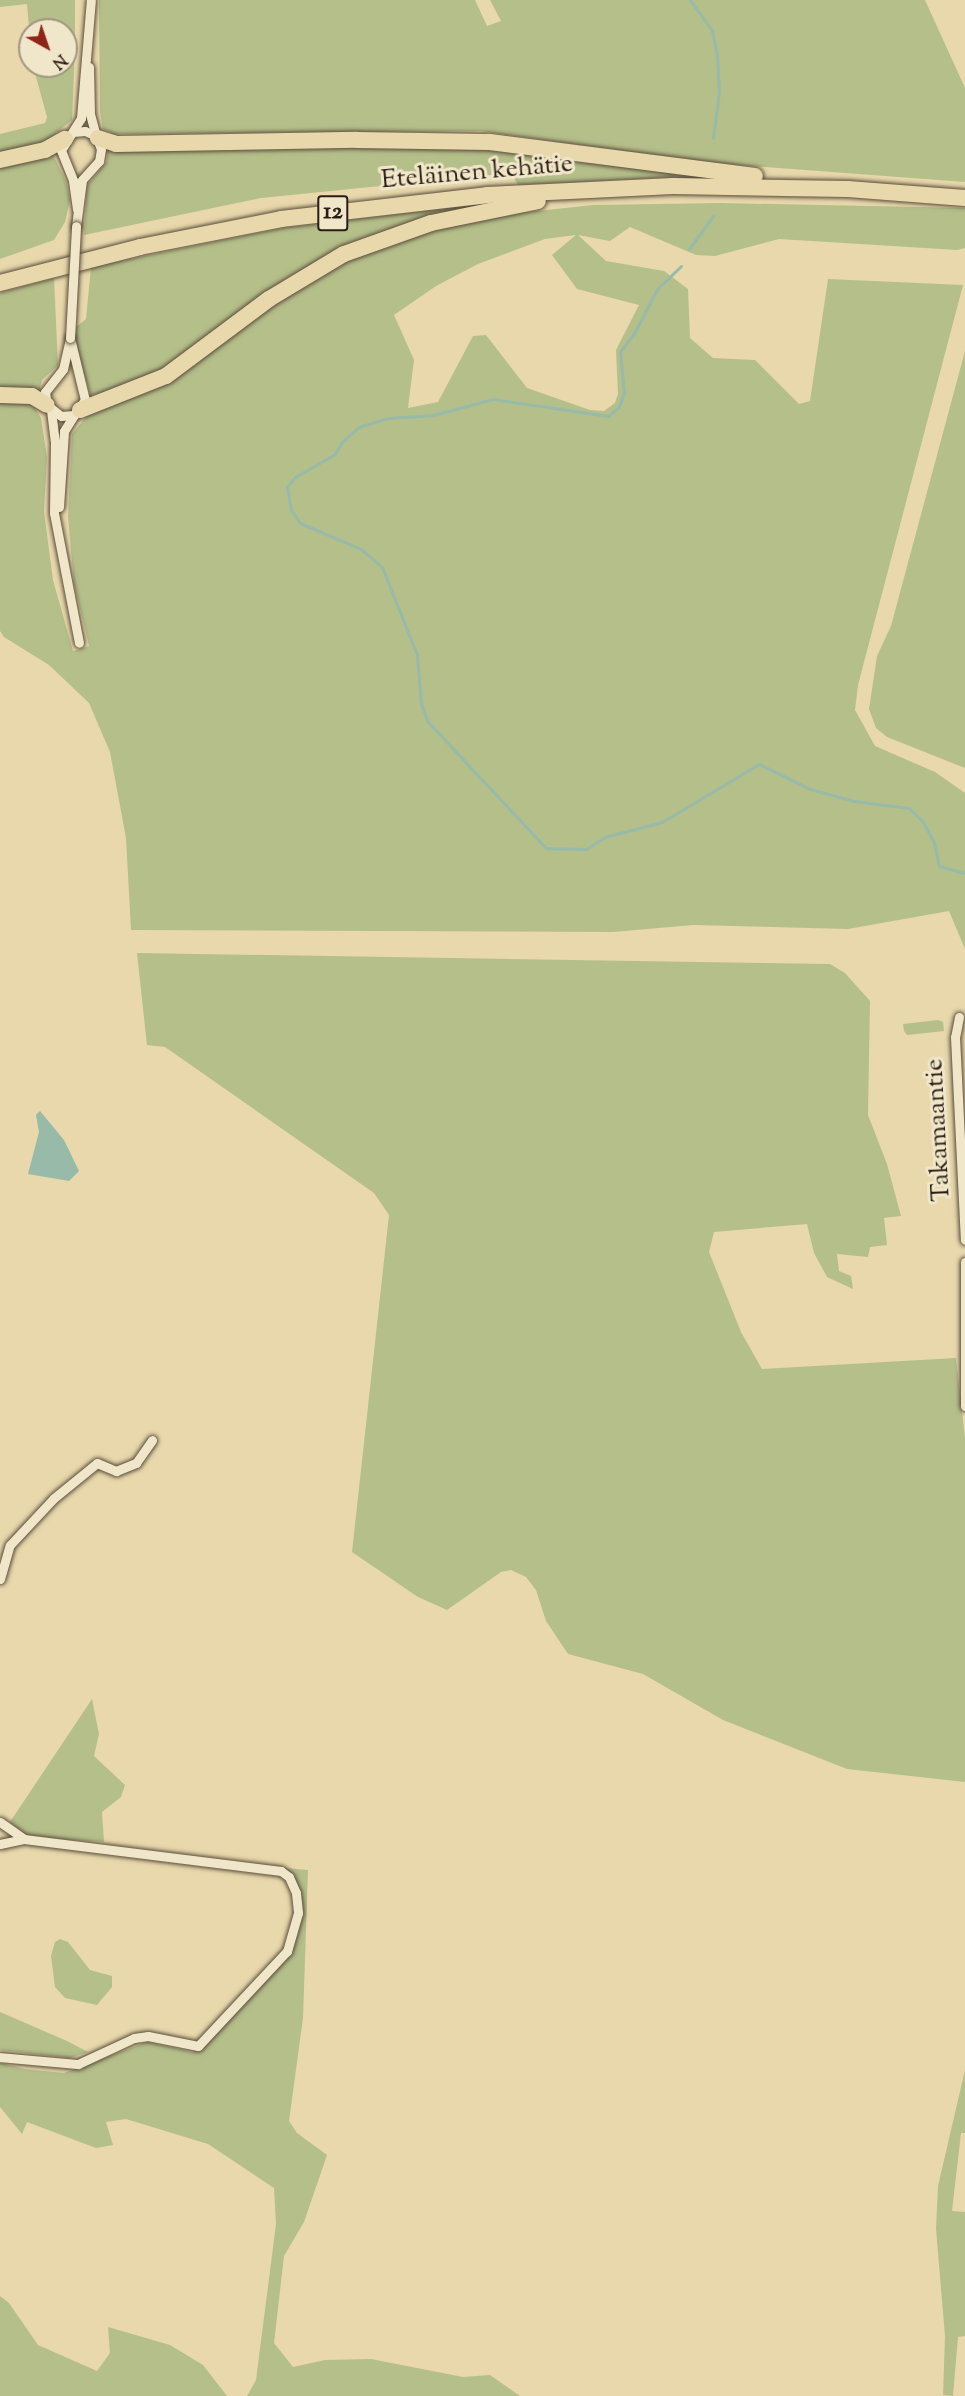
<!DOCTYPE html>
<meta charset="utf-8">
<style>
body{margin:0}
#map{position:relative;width:965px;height:2396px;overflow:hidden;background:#e8d8ac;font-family:"Sorts Mill Goudy",serif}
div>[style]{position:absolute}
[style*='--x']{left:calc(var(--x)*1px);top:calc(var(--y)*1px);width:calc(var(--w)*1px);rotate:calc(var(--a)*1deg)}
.green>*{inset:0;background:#b5bf8a}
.water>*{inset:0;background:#97baa9}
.stream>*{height:3px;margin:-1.5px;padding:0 1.5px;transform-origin:1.5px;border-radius:1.5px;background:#97baa9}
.roads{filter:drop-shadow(0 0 2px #5a4c3a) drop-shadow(0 0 2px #5a4c3a)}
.street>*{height:9px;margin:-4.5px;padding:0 4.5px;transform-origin:4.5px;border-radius:4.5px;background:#f0e6c9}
.highway>*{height:16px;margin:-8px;padding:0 8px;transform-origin:8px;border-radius:8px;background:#e8d8ac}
.bridges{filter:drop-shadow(0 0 2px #5a4c3a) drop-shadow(0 0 2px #5a4c3a)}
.street-bridge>*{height:9px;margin:-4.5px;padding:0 4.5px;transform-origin:4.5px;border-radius:4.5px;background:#f0e6c9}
span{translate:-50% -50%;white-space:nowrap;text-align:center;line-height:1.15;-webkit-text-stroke:6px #f0e6c9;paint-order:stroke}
.shield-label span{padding:2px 4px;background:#f0e6c9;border:2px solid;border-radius:4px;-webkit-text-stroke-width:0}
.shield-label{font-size:24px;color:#2b1d14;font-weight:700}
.street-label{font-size:26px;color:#2b1d14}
.north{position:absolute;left:18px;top:18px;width:60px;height:60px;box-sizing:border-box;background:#f0e6c9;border:2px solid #a19681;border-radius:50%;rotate:140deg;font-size:16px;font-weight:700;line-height:24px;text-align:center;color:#2b1d14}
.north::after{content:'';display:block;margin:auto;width:21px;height:27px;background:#8f2418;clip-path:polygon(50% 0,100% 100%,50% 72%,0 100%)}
</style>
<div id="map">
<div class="green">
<div style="clip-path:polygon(0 0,75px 0,75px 45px,72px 120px,45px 142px,0 152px,0 134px,45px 123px,47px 117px,33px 66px,66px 66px,66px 30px,30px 30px,30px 39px,27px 4px,0 7px)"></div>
<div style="clip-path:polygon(99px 0,475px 0,487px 26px,501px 21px,490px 0,925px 0,965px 88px,965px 182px,698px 162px,481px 131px,114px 134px,103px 129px,100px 112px)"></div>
<div style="clip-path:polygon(472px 146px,676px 174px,674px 177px,518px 185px,511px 173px,261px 198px,84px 235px,87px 186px,107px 161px,108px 149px)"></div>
<div style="clip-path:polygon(52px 153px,66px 181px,70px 200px,65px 222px,54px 240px,0 259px,0 165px)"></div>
<div style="clip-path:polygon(evenodd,721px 203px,965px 208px,965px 248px,957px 250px,779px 239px,715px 256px,696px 255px,630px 227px,610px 241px,578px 235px,606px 261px,664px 271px,688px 289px,690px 338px,713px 358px,755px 360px,799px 404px,810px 401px,828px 279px,963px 285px,858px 685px,855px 710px,875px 746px,935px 772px,965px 793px,965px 949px,949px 911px,848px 929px,693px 925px,613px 932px,131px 930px,126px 838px,110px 752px,89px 703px,49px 665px,4px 637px,0 631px,0 403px,27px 404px,35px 408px,41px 418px,47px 457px,44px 512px,53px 580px,73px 651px,89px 646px,74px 583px,68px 517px,72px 434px,86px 417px,342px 262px,425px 231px,509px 214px,593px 205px,721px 203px,576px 235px,552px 255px,577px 289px,639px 305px,616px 350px,618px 394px,615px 403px,604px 411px,590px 410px,527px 388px,486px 335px,473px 336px,438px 402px,408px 408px,414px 360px,394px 315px,436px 286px,478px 264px,545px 239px,576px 235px)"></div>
<div style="clip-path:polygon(465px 206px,464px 209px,420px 219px,176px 363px,129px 386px,91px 395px,75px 344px,76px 327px,86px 319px,91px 267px,283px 228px)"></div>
<div style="clip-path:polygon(54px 278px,58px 365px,42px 380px,39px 391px,0 388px,0 293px)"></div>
<div style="clip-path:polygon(965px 351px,965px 768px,887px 737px,876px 728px,869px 709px,877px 656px,891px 626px)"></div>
<div style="clip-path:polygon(137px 953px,830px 964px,845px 973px,870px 1001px,868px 1115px,887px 1164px,901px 1216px,884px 1218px,887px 1245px,870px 1247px,868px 1257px,837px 1254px,839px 1271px,851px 1276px,853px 1289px,827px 1277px,814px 1253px,807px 1224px,714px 1232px,709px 1252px,741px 1332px,762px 1369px,956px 1358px,965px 1438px,965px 1782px,847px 1769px,723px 1720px,643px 1674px,568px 1654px,546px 1621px,536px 1590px,526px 1577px,511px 1570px,501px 1572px,447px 1610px,418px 1597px,352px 1552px,389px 1215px,374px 1193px,165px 1047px,147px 1045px)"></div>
<div style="clip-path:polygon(938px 1020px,943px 1022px,944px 1031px,907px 1035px,904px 1031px,903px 1024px)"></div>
<div style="clip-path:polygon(92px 1699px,99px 1734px,94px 1756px,125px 1785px,121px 1797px,102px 1812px,104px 1842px,28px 1837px,10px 1822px)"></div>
<div style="clip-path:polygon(285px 1868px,308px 1870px,303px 2018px,289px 2121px,297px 2133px,327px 2155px,304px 2222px,284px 2256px,274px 2343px,293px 2367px,325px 2360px,371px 2359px,463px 2377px,490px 2375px,520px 2396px,247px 2396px,256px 2380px,276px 2224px,274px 2188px,208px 2144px,126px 2119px,106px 2122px,113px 2145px,96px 2148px,27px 2122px,22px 2134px,0 2107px,0 2063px,25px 2069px,64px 2073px,147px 2042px,192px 2052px,204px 2048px,290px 1953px,301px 1913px)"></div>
<div style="clip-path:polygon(60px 1939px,68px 1942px,90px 1970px,112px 1976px,112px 1987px,97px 2005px,65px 1998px,55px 1987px,51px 1956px,55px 1942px)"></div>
<div style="clip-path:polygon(0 2012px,67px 2041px,88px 2052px,70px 2058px,0 2050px)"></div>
<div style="clip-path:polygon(965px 2070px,965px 2133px,961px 2133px,952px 2211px,965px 2212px,965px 2336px,958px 2337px,953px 2396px,943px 2395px,945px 2336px,936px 2229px,938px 2186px)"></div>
<div style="clip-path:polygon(0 2296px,9px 2303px,38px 2345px,97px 2371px,110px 2353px,108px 2327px,170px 2345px,203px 2365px,227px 2396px,0 2396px)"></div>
</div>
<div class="water">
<div style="clip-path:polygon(40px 1111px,64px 1140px,79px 1171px,69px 1181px,28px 1174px,39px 1132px,36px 1115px)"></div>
</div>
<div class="stream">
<div style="--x:690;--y:0;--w:37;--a:54"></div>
<div style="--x:712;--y:30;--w:26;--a:79"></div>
<div style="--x:717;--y:56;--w:36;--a:87"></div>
<div style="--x:719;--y:92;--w:46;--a:97.4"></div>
<div style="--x:689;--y:249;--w:41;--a:-54"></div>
<div style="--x:681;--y:266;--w:33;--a:136"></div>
<div style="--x:657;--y:289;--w:48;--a:117.1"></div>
<div style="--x:635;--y:332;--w:25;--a:127"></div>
<div style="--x:620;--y:352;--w:41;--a:84.4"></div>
<div style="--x:624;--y:393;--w:15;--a:110"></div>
<div style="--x:619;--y:407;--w:14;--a:141"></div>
<div style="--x:608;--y:416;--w:116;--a:-171.6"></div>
<div style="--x:493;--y:399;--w:62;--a:165.1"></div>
<div style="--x:433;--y:415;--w:45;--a:176.2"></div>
<div style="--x:388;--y:418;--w:30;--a:163"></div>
<div style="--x:359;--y:427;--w:23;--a:139"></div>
<div style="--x:342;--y:442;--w:14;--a:120"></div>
<div style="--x:335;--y:454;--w:46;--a:150.1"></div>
<div style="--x:295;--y:477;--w:13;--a:129"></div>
<div style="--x:287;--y:487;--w:23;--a:80"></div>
<div style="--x:291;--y:510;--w:16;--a:55"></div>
<div style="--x:300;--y:523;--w:66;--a:23.1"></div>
<div style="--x:361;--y:549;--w:28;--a:41"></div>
<div style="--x:382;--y:567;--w:95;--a:68.3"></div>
<div style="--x:417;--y:655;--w:49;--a:85.3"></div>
<div style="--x:421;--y:704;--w:19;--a:69"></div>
<div style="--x:428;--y:722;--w:173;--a:46.9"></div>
<div style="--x:546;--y:848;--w:40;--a:1.4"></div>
<div style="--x:586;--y:849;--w:22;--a:-32"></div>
<div style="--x:605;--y:837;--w:59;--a:-14.7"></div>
<div style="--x:662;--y:822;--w:113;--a:-30.9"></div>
<div style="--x:759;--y:764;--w:57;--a:26.1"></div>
<div style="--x:810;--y:789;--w:46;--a:15.3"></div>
<div style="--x:854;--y:801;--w:55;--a:7.3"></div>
<div style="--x:909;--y:808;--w:20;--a:45"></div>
<div style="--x:923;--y:822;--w:24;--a:62"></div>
<div style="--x:934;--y:843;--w:24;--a:78"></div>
<div style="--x:939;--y:866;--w:27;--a:15"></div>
</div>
<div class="roads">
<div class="street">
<div style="--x:89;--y:67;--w:47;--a:88.8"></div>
<div style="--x:90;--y:114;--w:23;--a:75"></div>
<div style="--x:73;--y:132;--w:12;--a:-5"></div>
<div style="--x:85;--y:131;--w:12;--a:24"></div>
<div style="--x:96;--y:136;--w:14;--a:69"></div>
<div style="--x:101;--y:149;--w:12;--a:99"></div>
<div style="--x:99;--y:161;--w:25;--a:132"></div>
<div style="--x:82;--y:180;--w:46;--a:97.4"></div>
<div style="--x:77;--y:209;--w:29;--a:-98"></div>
<div style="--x:73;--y:180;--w:32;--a:-112"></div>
<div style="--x:61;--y:150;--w:38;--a:-58"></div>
<div style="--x:81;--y:118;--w:118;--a:-85.2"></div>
<div style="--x:70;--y:338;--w:64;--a:76.4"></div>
<div style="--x:85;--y:400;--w:19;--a:126"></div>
<div style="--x:74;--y:415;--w:13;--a:176"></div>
<div style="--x:61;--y:416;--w:18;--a:-142"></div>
<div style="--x:47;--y:405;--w:13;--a:-99"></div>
<div style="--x:45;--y:392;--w:29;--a:-52"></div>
<div style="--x:63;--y:369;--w:32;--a:-77"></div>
<div style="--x:51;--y:410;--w:31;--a:83"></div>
<div style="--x:55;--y:441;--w:72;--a:90.8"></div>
<div style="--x:54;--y:513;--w:132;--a:79.1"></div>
<div style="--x:59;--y:507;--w:76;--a:-86.2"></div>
<div style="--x:64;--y:431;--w:19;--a:-58"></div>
<div style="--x:959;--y:1017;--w:20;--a:101"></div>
<div style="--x:955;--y:1037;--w:203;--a:87.2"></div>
<div style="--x:965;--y:1262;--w:144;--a:90"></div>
<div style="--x:0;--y:1579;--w:35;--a:-74"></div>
<div style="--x:10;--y:1545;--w:64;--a:-46.9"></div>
<div style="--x:54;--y:1498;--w:55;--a:-39.1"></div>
<div style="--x:97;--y:1463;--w:21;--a:23"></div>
<div style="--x:116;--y:1471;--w:22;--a:-22"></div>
<div style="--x:136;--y:1463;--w:28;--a:-55"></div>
<div style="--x:0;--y:1822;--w:29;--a:35"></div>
<div style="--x:0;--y:1844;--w:25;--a:-12"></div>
<div style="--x:24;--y:1839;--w:259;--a:7.1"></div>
<div style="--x:281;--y:1871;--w:10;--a:37"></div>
<div style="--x:289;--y:1877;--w:17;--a:66"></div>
<div style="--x:296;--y:1893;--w:20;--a:84"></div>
<div style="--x:298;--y:1913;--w:40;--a:106"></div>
<div style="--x:287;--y:1951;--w:130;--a:133.1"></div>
<div style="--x:198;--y:2046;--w:51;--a:-168.7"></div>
<div style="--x:148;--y:2036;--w:14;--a:172"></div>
<div style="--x:134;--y:2038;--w:62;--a:155.1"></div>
<div style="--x:78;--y:2064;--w:78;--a:-174.9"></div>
</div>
<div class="highway">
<div style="--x:98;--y:138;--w:19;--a:18"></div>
<div style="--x:116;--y:144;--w:241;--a:-1"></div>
<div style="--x:357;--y:140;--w:133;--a:0.9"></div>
<div style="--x:490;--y:142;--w:267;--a:7.3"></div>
<div style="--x:0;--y:160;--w:46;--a:-12.5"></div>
<div style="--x:45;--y:150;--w:23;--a:-29"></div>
<div style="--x:0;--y:283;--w:145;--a:-14.4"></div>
<div style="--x:140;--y:247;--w:144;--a:-11.2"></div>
<div style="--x:281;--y:219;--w:207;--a:-6.6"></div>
<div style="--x:487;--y:195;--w:186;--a:-2.8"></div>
<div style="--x:673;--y:186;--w:175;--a:1"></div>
<div style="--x:848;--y:189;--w:117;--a:4.4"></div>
<div style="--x:0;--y:395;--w:32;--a:2"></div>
<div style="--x:32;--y:396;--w:17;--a:31"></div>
<div style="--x:80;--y:410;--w:92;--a:-21.6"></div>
<div style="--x:166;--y:376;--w:129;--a:-36.8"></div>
<div style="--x:269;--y:299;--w:87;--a:-31"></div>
<div style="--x:344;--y:254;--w:92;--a:-19.6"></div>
<div style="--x:431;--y:223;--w:109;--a:-11.6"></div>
</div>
</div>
<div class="bridges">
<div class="street-bridge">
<div style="--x:70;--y:338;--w:112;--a:-86.9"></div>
</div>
</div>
<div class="shield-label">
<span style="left:333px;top:213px">12</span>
</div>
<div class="street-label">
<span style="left:477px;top:173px;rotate:-5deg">Eteläinen kehätie</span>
<span style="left:939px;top:1130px;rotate:-93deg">Takamaantie</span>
</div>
<div class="north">N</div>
</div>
